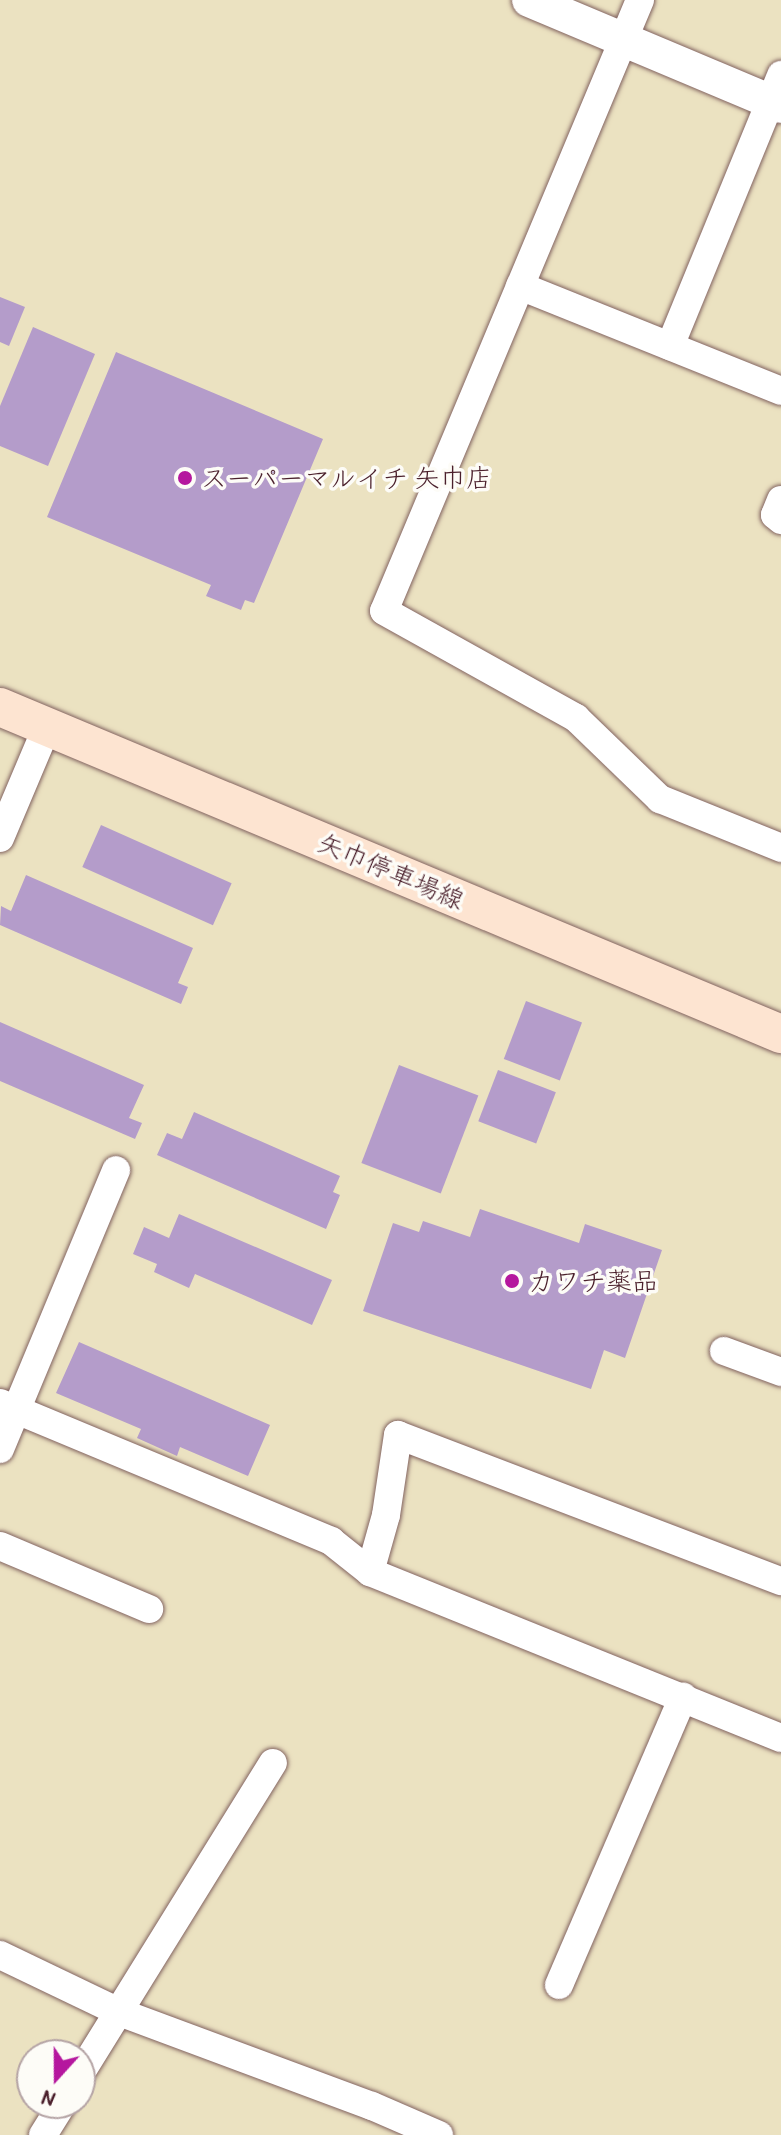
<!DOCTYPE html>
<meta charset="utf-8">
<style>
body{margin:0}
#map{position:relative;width:781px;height:2135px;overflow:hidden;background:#ebe2c1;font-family:"Patrick Hand","Klee One",sans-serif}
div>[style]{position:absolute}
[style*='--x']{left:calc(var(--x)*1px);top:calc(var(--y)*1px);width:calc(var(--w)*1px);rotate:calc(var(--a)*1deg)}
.building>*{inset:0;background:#b49cca;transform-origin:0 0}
.roads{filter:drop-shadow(0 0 2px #826360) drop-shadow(0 0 2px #826360)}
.minor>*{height:28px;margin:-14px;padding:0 14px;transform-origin:14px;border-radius:14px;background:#fff}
.tertiary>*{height:34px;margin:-17px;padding:0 17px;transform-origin:17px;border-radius:17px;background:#fff}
.secondary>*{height:38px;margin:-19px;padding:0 19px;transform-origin:19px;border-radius:19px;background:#fde4d1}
.dots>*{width:22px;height:22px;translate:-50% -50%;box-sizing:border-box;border:4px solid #fdfcf7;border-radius:50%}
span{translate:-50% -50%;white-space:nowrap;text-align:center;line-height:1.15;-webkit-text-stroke:7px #fdfcf7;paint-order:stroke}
.poi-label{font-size:26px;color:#4a1f2b}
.left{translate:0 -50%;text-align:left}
.street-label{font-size:26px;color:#4a1f2b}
.north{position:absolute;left:16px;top:2039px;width:80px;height:80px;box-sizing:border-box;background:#fdfcf7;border:2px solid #b5a4a5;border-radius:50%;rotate:201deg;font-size:22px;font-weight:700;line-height:32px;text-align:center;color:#4a1f2b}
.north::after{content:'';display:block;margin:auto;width:28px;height:36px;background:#b5179e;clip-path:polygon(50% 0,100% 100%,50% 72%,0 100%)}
</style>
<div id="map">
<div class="building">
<div style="clip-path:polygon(0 297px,25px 307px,9px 346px,0 342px)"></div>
<div style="clip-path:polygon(33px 327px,95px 354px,48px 466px,0 446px,0 406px)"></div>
<div style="clip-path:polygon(116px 352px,323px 439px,254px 603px,245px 600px,241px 610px,206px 596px,211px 585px,47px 517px)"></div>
<div style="left:101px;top:825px;width:143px;height:46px;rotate:24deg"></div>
<div style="clip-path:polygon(26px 875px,193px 948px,178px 983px,188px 987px,181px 1004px,0 925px,1px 906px,11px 911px)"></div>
<div style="left:526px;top:1001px;width:60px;height:62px;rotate:21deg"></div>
<div style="clip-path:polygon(0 1022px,144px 1085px,129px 1118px,142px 1123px,135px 1139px,0 1081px)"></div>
<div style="left:399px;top:1065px;width:85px;height:105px;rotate:21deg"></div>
<div style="left:498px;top:1070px;width:62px;height:55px;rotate:21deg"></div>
<div style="clip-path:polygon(194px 1112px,340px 1176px,333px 1192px,340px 1195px,326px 1229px,157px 1155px,167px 1133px,182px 1139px)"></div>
<div style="clip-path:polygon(480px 1209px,579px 1243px,585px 1224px,662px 1250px,625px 1358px,604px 1350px,591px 1389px,363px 1311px,393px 1223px,419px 1232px,423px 1221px,470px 1237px)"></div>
<div style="clip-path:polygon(179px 1214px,332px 1280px,312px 1325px,195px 1274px,189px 1288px,154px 1272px,157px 1264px,133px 1254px,144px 1227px,169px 1238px)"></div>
<div style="clip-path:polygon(79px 1342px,270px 1425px,248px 1476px,180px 1447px,177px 1456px,137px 1438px,141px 1429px,56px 1393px)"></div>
</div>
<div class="roads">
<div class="minor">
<div style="--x:640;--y:0;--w:662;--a:112.73"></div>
<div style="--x:384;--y:611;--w:220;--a:29.1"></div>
<div style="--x:576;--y:718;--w:117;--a:44"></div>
<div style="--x:660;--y:799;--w:131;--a:22"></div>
<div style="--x:520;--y:286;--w:281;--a:21.9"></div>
<div style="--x:670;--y:346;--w:293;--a:-67.7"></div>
<div style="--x:781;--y:500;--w:16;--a:112"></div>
<div style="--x:775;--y:515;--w:8;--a:40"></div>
<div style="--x:0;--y:838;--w:121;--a:-67.1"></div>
<div style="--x:724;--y:1351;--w:61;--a:20.2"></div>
<div style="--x:0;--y:1403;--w:359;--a:22.6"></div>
<div style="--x:331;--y:1541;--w:50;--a:38.5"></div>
<div style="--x:370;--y:1572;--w:443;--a:22"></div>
<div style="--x:0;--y:1449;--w:302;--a:-67.4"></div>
<div style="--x:0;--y:1546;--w:162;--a:22.9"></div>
<div style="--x:370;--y:1572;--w:59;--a:-74.3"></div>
<div style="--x:386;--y:1515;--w:81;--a:-81.5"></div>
<div style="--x:398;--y:1435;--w:410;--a:20.9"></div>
<div style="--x:0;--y:1955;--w:132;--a:25.6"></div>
<div style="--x:119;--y:2012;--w:270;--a:20.4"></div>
<div style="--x:372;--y:2106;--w:73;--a:23.4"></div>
<div style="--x:559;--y:1985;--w:314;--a:-66.7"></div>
<div style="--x:80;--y:2074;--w:366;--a:-58.2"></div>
<div style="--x:43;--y:2135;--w:38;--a:-58"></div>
</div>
<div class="tertiary">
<div style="--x:529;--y:0;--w:273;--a:22.8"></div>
</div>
<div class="secondary">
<div style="--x:0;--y:707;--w:847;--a:22.72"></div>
</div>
</div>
<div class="dots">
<div style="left:185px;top:478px;background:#b5179e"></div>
<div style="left:512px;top:1281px;background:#b5179e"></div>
</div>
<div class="poi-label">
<span class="left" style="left:201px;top:478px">スーパーマルイチ 矢巾店</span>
<span class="left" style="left:528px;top:1281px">カワチ薬品</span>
</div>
<div class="street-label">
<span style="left:391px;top:871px;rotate:23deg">矢巾停車場線</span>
</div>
<div class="north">N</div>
</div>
